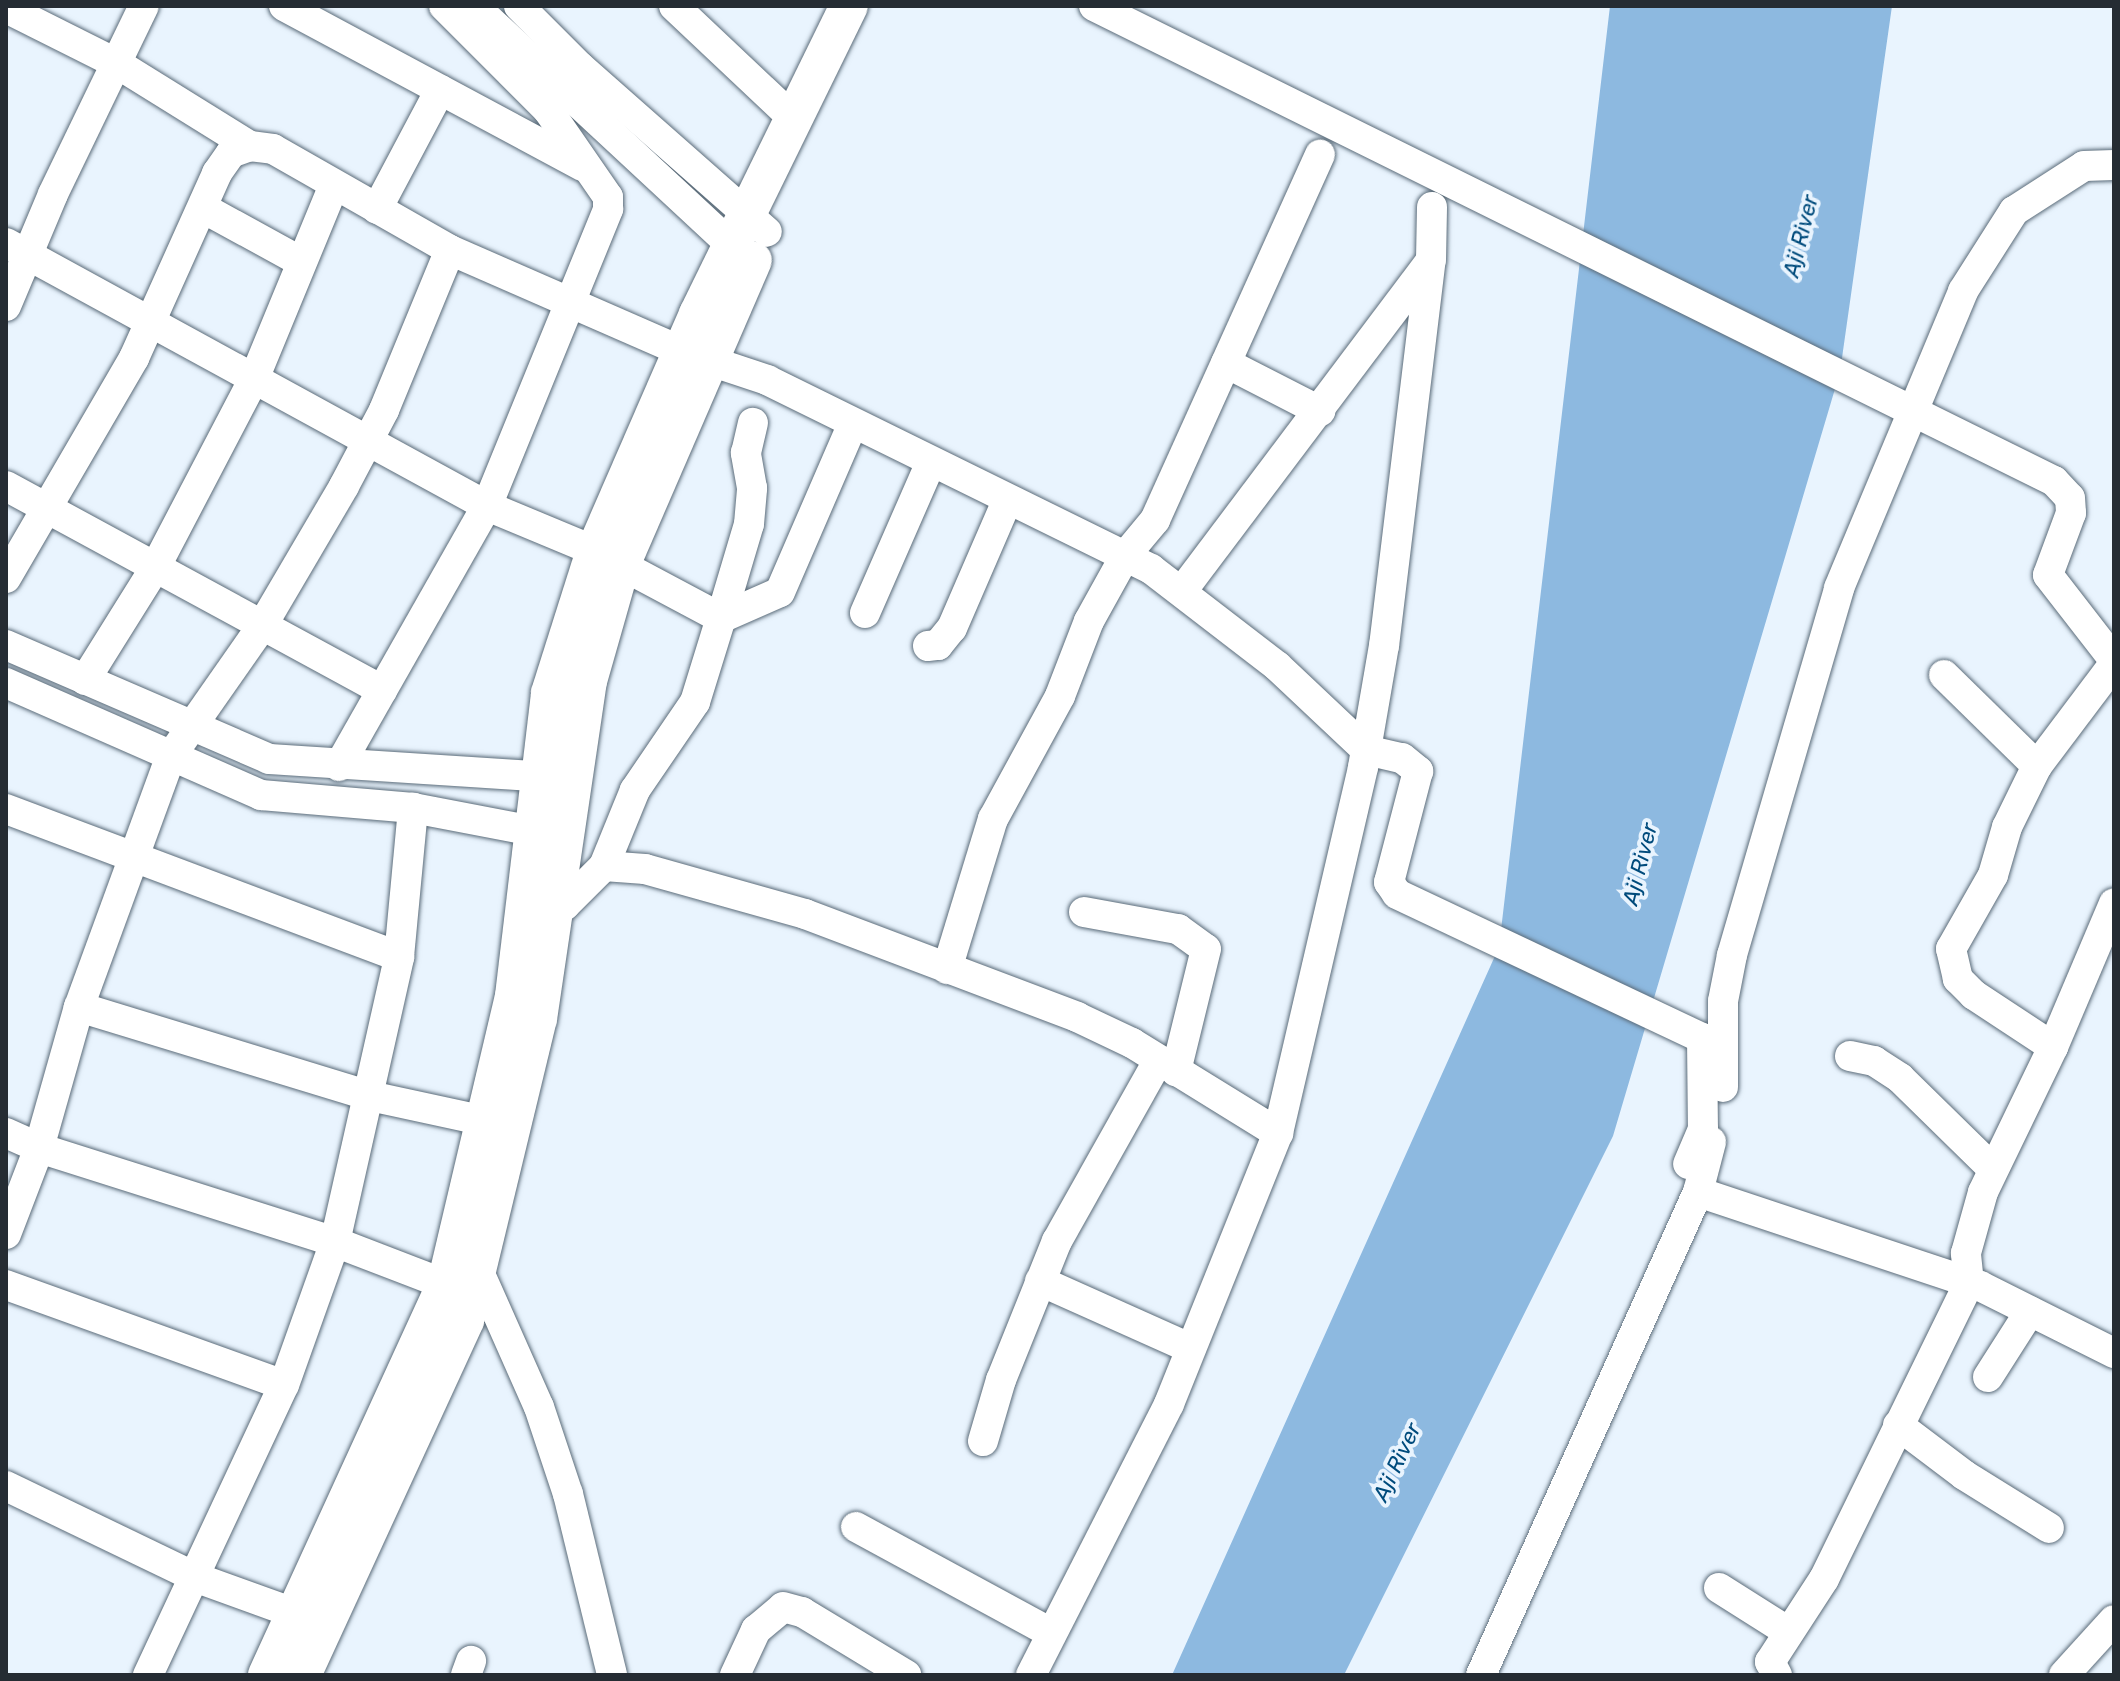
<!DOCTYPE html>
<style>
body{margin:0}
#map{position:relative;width:2120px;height:1681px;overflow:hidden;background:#e9f4fe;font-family:Rubik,sans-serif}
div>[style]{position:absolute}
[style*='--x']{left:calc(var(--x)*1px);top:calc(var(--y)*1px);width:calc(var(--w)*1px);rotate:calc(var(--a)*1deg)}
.water>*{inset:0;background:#8db9e0}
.roads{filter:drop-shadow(0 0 2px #5a6b79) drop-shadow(0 0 2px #5a6b79)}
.minor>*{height:30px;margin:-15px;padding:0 15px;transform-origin:15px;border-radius:15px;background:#fff}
.major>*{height:38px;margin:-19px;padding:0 19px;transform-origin:19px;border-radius:19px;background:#fff}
span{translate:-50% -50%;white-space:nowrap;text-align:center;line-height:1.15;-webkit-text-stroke:8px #e9f4fe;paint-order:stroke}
.water-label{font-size:22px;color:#004b7c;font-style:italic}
.frame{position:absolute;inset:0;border:8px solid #252c33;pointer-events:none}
</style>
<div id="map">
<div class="water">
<div style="clip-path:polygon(1610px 6px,1892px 6px,1840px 372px,1613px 1136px,1344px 1675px,1172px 1675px,1499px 947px)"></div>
</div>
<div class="roads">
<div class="minor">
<div style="--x:284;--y:6;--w:339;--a:28.2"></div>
<div style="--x:474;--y:6;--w:373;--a:42.9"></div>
<div style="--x:519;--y:6;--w:86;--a:45"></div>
<div style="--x:580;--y:67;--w:249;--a:41.4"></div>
<div style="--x:674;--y:6;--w:168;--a:43.3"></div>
<div style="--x:1094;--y:6;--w:1071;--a:26.33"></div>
<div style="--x:2054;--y:481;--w:23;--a:47"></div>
<div style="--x:2070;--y:498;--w:15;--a:86"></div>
<div style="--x:2071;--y:513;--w:66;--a:110.4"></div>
<div style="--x:2048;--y:575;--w:108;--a:52.2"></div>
<div style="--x:6;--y:8;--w:123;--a:26.6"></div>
<div style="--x:116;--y:63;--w:158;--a:31.8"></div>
<div style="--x:203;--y:208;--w:111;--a:28.7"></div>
<div style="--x:377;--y:209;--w:135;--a:-62.1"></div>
<div style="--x:6;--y:243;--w:548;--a:28.67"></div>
<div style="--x:487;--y:506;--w:117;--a:22.6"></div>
<div style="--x:595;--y:551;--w:143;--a:28"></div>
<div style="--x:721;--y:618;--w:88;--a:107.2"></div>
<div style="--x:695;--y:702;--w:107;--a:124.3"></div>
<div style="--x:635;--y:790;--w:82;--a:112.2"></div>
<div style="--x:6;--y:306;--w:121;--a:-67.2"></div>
<div style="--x:53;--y:194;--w:209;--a:-64.2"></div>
<div style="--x:1226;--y:363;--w:106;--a:27.1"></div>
<div style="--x:6;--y:486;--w:428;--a:28.5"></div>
<div style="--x:6;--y:578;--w:255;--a:-59.8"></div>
<div style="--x:134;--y:358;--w:203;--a:-65.8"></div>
<div style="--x:217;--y:173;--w:24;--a:-55"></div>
<div style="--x:231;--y:153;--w:20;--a:-20"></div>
<div style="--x:250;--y:146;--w:23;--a:7"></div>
<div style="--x:273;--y:149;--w:204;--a:29.7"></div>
<div style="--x:450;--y:250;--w:254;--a:23.6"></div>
<div style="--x:683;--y:352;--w:89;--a:18.4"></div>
<div style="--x:767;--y:380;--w:428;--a:26.2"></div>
<div style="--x:1151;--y:569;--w:159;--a:37.6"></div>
<div style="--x:1277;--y:666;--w:122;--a:43.3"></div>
<div style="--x:1366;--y:750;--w:37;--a:13"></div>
<div style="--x:1402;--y:758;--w:21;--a:39"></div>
<div style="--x:1418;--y:771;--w:115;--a:104.6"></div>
<div style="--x:1389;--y:882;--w:14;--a:56"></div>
<div style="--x:1397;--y:894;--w:337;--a:25.3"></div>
<div style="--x:1702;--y:1038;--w:91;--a:89.4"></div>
<div style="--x:1703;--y:1129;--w:38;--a:113"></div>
<div style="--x:1182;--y:591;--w:409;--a:-53"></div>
<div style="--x:865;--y:613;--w:163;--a:-66.4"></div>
<div style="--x:721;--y:618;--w:64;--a:-23.8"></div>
<div style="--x:780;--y:592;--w:181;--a:-66.6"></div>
<div style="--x:721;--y:618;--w:98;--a:-73.4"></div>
<div style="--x:749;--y:524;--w:36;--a:-85"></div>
<div style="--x:752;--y:488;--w:36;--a:-100"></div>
<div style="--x:746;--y:453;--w:31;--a:-77"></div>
<div style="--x:6;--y:645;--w:287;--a:23.4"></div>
<div style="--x:269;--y:759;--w:292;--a:3.7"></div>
<div style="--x:928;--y:646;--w:10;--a:-6"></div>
<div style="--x:938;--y:645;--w:22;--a:-51"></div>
<div style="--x:952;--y:628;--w:138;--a:-66.6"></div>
<div style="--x:1944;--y:675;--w:130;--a:44.4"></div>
<div style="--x:85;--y:680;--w:132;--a:-58"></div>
<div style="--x:155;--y:568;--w:213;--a:-62.4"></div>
<div style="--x:254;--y:379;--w:210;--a:-67.6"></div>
<div style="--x:6;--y:683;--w:279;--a:23.7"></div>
<div style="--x:261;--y:795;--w:153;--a:4.9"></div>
<div style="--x:413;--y:808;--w:145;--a:10.8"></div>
<div style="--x:339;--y:766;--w:299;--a:-60.4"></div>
<div style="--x:487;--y:506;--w:321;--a:-67.8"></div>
<div style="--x:608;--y:209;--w:12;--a:-90"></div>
<div style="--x:608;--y:197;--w:106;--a:-124.6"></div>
<div style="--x:548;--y:110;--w:147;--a:-135"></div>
<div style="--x:6;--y:809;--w:420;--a:20.6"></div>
<div style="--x:544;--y:911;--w:11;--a:10"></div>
<div style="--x:555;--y:913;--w:13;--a:-39"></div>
<div style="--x:565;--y:905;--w:55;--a:-45"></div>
<div style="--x:604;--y:866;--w:41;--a:4.2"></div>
<div style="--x:645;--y:869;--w:166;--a:15.7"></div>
<div style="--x:805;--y:914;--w:291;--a:20.7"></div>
<div style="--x:1077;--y:1017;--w:61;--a:25.3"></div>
<div style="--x:1132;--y:1043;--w:172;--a:31.7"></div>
<div style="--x:1084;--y:912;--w:96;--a:10.3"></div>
<div style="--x:1178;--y:929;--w:34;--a:36"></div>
<div style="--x:1206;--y:949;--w:126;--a:103.8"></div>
<div style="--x:947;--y:969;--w:157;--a:-73"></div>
<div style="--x:993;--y:819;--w:140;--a:-61.4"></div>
<div style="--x:1060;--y:696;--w:80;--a:-68.9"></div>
<div style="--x:1089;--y:621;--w:74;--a:-61"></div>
<div style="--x:1125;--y:556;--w:47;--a:-50.2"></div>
<div style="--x:1155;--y:520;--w:401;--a:-65.7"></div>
<div style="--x:79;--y:1007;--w:304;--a:17"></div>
<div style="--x:370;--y:1096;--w:119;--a:12.2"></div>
<div style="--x:2053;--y:1047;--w:95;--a:-146.6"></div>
<div style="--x:1974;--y:995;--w:23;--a:-135"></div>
<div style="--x:1958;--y:979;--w:31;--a:-103"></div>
<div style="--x:1951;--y:949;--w:85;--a:-60.4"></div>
<div style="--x:1993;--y:875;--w:50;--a:-73.7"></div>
<div style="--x:2007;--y:827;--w:68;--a:-63.8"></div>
<div style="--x:2037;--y:766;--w:128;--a:-53"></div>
<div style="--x:1850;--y:1056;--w:25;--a:12"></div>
<div style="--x:1874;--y:1061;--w:31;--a:33"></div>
<div style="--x:1900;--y:1078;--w:130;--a:44.4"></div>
<div style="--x:1723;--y:1087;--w:86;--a:-90"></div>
<div style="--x:1723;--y:1001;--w:47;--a:-78.9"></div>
<div style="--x:1732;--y:955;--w:382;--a:-73.7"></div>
<div style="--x:1839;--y:588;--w:322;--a:-67.3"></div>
<div style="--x:1963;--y:291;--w:95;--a:-57.5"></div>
<div style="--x:2014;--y:211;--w:83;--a:-32.7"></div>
<div style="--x:2084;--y:166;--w:30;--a:-2"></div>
<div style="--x:6;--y:1133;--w:36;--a:24"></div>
<div style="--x:39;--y:1148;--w:311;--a:17.6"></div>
<div style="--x:335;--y:1242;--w:139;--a:21"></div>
<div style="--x:1698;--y:1192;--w:297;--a:18.4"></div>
<div style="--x:1980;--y:1286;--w:150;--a:26.6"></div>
<div style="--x:6;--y:1234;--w:92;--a:-69"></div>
<div style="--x:39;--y:1148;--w:147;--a:-74.2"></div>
<div style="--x:79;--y:1007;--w:267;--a:-69.9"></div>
<div style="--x:171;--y:756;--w:159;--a:-55"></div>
<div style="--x:262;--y:626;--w:162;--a:-59.6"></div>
<div style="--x:344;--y:486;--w:86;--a:-62.2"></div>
<div style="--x:384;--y:410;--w:173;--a:-67.6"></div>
<div style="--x:480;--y:1274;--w:145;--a:66.1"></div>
<div style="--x:539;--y:1407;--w:92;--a:71.6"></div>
<div style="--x:568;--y:1494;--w:186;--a:76.3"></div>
<div style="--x:1040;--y:1281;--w:164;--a:24.1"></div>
<div style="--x:6;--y:1285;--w:295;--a:19.8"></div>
<div style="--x:1988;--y:1377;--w:78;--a:-57.5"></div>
<div style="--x:1898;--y:1425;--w:83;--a:37.1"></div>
<div style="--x:1964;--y:1475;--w:100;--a:31.9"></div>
<div style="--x:983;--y:1441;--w:64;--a:-73.6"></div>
<div style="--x:1001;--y:1380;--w:150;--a:-68.1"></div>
<div style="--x:1057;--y:1241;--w:206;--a:-60.7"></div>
<div style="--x:6;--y:1486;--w:212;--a:25.7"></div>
<div style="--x:197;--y:1578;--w:127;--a:19.9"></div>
<div style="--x:856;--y:1527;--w:222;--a:28.5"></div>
<div style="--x:1719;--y:1588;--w:80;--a:32.3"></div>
<div style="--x:148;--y:1675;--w:320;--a:-64.9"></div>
<div style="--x:284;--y:1385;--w:152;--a:-70.4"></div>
<div style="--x:335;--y:1242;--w:292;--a:-77.3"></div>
<div style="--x:399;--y:957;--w:150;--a:-84.6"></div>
<div style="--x:466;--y:1675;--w:15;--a:-70"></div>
<div style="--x:735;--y:1675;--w:50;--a:-65"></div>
<div style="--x:756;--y:1630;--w:35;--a:-40"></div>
<div style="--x:783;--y:1607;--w:20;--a:15"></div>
<div style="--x:802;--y:1612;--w:122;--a:31.2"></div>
<div style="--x:1031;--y:1675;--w:304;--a:-63"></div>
<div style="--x:1169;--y:1404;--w:292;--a:-68.1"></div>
<div style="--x:1278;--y:1133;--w:376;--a:-76.9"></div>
<div style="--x:1363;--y:767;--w:123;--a:-80.2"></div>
<div style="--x:1384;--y:646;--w:389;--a:-83.1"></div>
<div style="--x:1431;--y:260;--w:53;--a:-88.9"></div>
<div style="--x:1481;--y:1675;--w:530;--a:-65.81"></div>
<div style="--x:1698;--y:1192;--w:52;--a:-75.4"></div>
<div style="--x:1777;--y:1675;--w:15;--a:-118"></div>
<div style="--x:1770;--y:1662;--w:99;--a:-57"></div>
<div style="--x:1824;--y:1579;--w:330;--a:-63.9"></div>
<div style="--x:1969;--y:1283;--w:30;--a:-96"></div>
<div style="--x:1966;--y:1253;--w:63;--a:-74.4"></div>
<div style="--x:1983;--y:1192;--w:161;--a:-64.2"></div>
<div style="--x:2053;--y:1047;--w:156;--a:-67"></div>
<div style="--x:2064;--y:1675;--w:74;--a:-47.7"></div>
</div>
<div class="major">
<div style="--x:267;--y:1675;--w:430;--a:-65.4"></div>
<div style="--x:446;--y:1284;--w:296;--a:-76.7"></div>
<div style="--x:514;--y:996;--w:305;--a:-83.2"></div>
<div style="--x:550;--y:693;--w:149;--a:-72.4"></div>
<div style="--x:595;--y:551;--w:258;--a:-66.5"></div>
<div style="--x:698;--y:314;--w:343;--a:-63.9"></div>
<div style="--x:302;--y:1675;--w:391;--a:-65.3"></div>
<div style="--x:465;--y:1320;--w:310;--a:-76.4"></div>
<div style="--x:538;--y:1019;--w:342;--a:-81.6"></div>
<div style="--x:588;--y:681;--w:121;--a:-74.1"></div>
<div style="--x:621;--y:565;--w:332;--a:-66.6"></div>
</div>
</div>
<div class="water-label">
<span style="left:1801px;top:236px;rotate:-76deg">Aji River</span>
<span style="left:1640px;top:864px;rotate:-76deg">Aji River</span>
<span style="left:1397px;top:1462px;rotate:-65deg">Aji River</span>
</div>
<div class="frame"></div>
</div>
